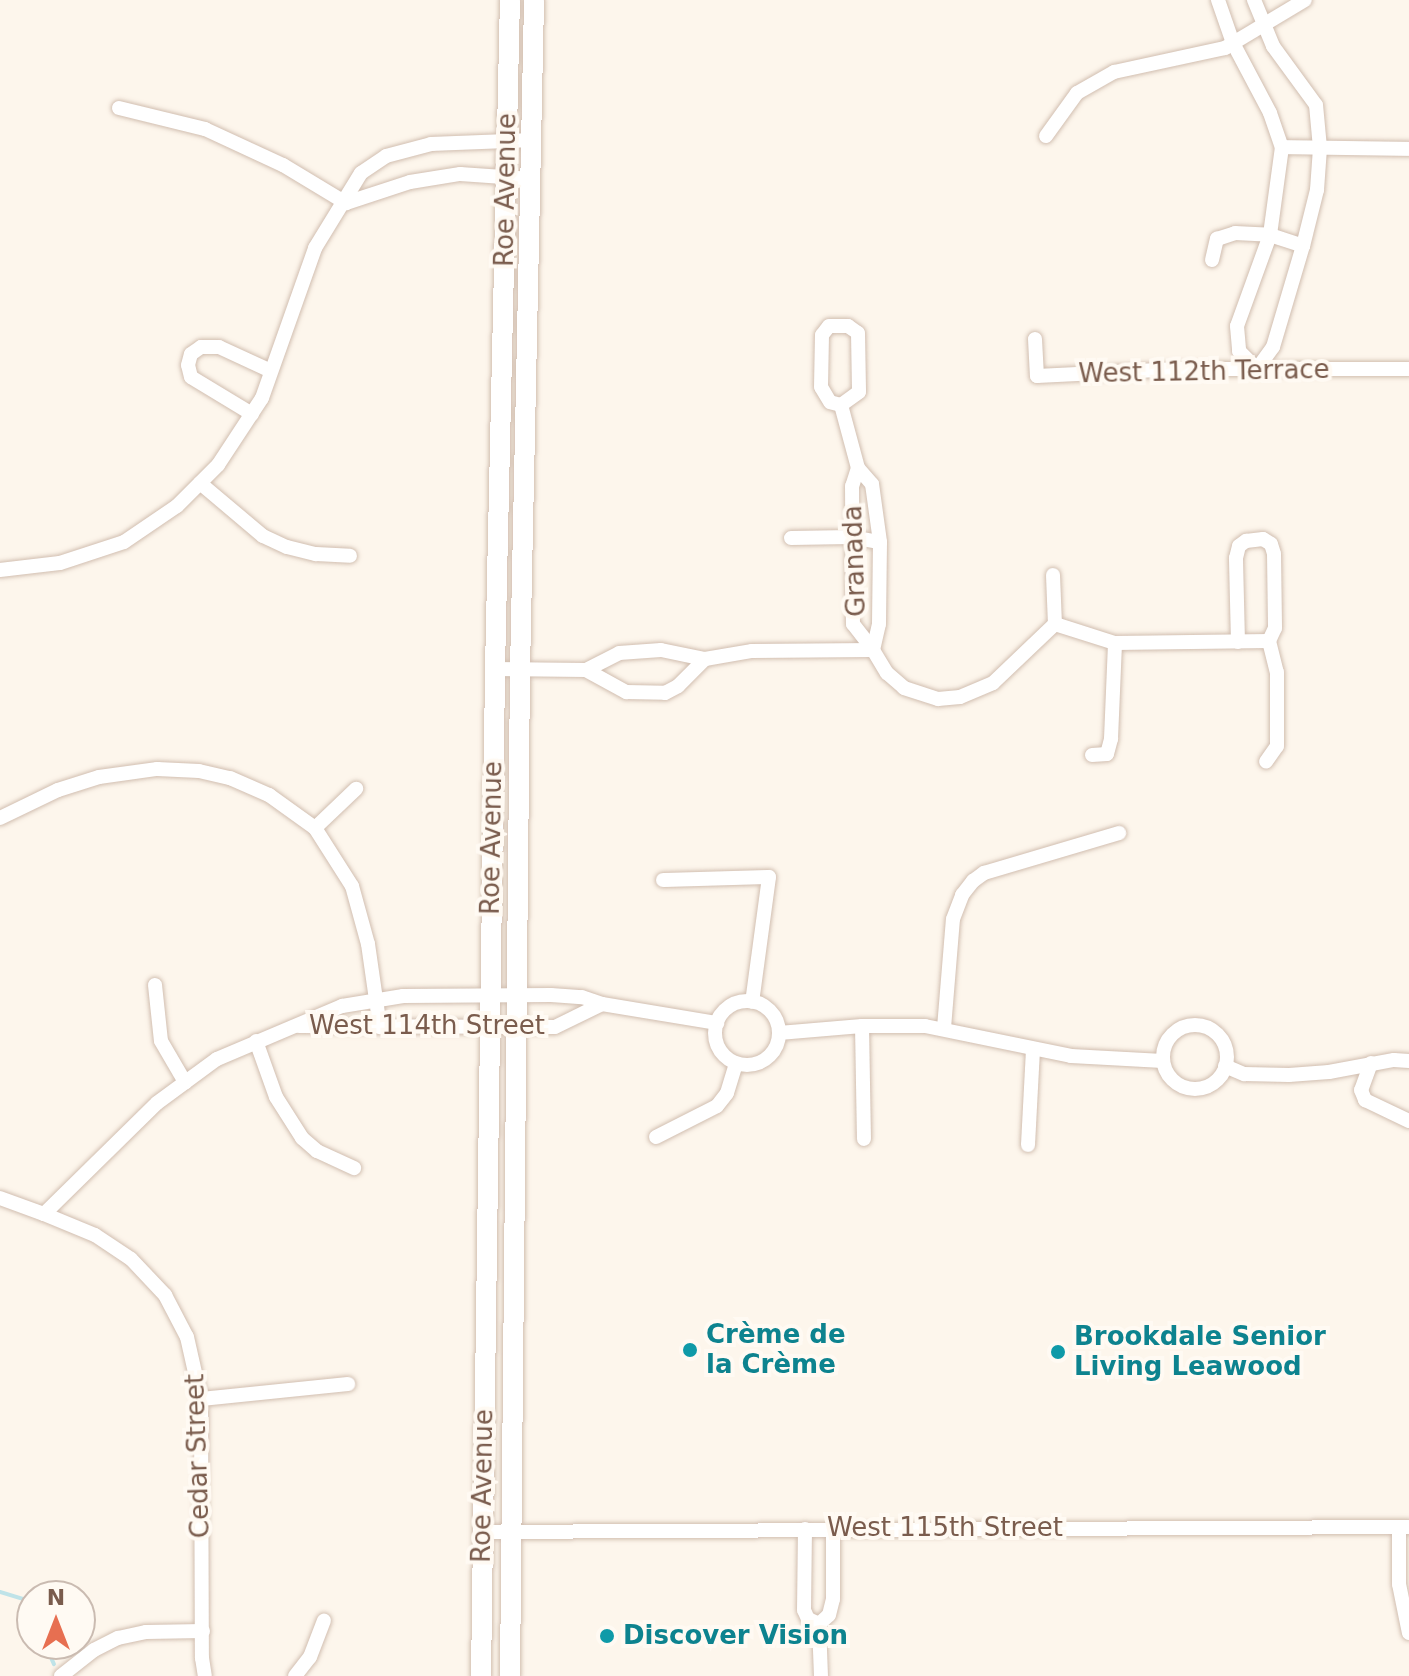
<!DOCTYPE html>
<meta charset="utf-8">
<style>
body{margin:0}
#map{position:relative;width:1409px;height:1676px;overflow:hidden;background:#fdf6ec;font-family:"DejaVu Sans",sans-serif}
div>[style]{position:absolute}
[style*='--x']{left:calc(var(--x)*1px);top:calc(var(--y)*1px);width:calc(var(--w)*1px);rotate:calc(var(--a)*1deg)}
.stream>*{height:4px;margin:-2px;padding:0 2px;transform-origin:2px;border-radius:2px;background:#bfe3e8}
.roads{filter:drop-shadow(0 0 2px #d1beb0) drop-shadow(0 0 2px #d1beb0)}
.street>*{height:14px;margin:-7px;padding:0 7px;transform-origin:7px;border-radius:7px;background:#fff}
.street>.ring{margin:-7px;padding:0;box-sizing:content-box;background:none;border:14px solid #fff;border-radius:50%}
.secondary>*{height:20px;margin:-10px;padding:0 10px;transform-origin:10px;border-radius:10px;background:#fff}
.dots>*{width:22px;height:22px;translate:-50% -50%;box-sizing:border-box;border:4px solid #fffaf3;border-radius:50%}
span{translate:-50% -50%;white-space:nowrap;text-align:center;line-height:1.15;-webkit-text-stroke:8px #fffaf3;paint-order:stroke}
.street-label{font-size:26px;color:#7a5c4d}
.culture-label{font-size:26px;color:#0d838f;font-weight:700}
.left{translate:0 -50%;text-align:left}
.north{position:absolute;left:16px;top:1580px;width:80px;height:80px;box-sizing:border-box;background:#fffaf3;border:2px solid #cabbb1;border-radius:50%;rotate:0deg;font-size:22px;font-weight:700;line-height:32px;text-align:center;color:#7a5c4d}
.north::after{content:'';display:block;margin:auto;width:28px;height:36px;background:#e76f51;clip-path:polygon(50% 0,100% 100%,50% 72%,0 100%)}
</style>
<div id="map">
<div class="stream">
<div style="--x:0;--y:1592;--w:34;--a:17"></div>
<div style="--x:45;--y:1644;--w:22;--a:66"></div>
</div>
<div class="roads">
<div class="street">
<div style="--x:1218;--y:0;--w:46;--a:70.8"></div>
<div style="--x:1233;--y:43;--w:79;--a:62.1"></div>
<div style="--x:1270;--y:113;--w:36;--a:71"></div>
<div style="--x:1282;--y:147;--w:89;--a:97.8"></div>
<div style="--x:1270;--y:235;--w:97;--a:109.9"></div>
<div style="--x:1237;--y:326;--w:25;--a:85"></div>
<div style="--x:1239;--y:351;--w:25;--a:45"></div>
<div style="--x:1257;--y:369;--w:27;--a:-54"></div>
<div style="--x:1273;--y:347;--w:105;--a:-73.5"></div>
<div style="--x:1303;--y:246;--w:58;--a:-76"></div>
<div style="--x:1317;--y:190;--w:42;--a:-85.9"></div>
<div style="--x:1320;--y:148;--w:43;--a:-95.3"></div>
<div style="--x:1316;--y:105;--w:73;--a:-126.1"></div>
<div style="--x:1273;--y:46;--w:50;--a:-112.4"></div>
<div style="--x:119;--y:108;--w:89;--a:13.7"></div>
<div style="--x:205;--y:129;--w:86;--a:24.8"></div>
<div style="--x:283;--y:165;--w:74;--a:31.1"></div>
<div style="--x:1046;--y:136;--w:53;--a:-54.2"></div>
<div style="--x:1077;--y:93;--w:43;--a:-29.6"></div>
<div style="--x:1114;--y:72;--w:114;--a:-12.2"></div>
<div style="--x:1225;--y:48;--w:93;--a:-31"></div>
<div style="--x:1282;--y:147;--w:127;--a:0.9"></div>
<div style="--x:346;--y:203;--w:67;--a:-18.2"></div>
<div style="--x:410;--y:182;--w:51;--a:-9.1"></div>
<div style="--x:460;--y:174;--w:72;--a:4"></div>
<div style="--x:1212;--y:260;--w:22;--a:-77"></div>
<div style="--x:1217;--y:239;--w:19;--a:-18"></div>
<div style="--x:1235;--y:233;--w:35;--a:3"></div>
<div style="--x:1270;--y:235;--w:35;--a:18"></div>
<div style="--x:829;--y:326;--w:19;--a:0"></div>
<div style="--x:848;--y:326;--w:12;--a:35"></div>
<div style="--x:858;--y:333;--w:59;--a:89"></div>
<div style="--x:859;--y:392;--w:22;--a:144"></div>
<div style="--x:841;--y:405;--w:11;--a:-165"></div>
<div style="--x:830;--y:402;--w:17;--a:-121"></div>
<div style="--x:821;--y:387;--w:52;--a:-88.9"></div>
<div style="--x:822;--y:335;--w:11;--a:-52"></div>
<div style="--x:1035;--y:339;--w:37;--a:87"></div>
<div style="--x:1037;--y:376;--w:141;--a:-2.8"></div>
<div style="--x:1178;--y:369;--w:231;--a:0"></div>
<div style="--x:841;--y:405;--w:65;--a:74.9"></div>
<div style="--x:858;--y:468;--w:21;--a:49"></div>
<div style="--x:872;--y:484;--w:59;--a:82.1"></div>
<div style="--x:880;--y:542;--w:82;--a:90.7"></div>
<div style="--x:879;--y:624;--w:27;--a:103"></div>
<div style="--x:252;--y:414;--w:71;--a:-148.8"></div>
<div style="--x:191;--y:377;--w:12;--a:-104"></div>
<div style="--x:188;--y:365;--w:11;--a:-75"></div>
<div style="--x:191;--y:354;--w:12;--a:-35"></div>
<div style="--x:201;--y:347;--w:18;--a:0"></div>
<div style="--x:219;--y:347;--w:57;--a:24.8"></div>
<div style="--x:858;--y:468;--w:19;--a:108"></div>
<div style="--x:852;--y:486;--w:138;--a:89.6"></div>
<div style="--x:853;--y:624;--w:33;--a:52"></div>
<div style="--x:200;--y:483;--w:82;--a:40.1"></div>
<div style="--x:263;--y:536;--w:26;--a:25"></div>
<div style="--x:287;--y:547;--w:30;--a:14"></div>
<div style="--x:316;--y:554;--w:34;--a:3"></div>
<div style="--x:791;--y:538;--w:60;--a:-1"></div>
<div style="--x:851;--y:537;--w:29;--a:10"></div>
<div style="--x:0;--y:570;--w:60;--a:-6.7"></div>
<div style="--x:60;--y:563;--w:67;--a:-18.2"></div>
<div style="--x:124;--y:542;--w:64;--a:-34.2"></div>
<div style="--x:177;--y:506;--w:58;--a:-45"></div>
<div style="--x:218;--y:465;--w:80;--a:-56.7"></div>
<div style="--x:262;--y:398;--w:159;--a:-70.5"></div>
<div style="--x:315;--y:248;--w:88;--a:-58.5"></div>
<div style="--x:361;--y:173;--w:30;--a:-34"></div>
<div style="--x:386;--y:156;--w:47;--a:-14.9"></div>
<div style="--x:431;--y:144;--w:101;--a:-2.3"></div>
<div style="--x:1053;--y:575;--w:49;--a:87.7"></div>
<div style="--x:1238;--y:642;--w:84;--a:-91.4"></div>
<div style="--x:1236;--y:558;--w:12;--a:-76"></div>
<div style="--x:1239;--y:546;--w:9;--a:-36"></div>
<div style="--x:1246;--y:541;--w:17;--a:-7"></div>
<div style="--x:1263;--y:539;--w:9;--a:32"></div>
<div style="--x:1271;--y:544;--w:10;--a:73"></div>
<div style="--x:1274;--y:554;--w:74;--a:89.2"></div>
<div style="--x:1275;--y:628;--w:14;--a:115"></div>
<div style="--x:1269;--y:641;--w:32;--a:76"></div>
<div style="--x:1277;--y:672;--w:74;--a:90"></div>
<div style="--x:1277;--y:746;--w:19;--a:125"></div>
<div style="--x:495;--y:669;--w:91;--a:0.6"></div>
<div style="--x:586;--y:670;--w:37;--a:-27"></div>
<div style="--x:619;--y:653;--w:42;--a:-4.1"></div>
<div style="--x:661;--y:650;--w:45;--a:11.6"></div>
<div style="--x:705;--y:659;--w:48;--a:-9.7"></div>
<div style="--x:752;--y:651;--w:121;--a:-0.5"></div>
<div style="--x:873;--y:650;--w:27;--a:59"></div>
<div style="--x:887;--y:673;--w:23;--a:41"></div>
<div style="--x:904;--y:688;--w:36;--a:18"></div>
<div style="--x:938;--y:699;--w:22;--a:-5"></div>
<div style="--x:960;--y:697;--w:36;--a:-23"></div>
<div style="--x:993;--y:683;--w:86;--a:-43.6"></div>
<div style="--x:1055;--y:624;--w:63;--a:17.6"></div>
<div style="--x:1115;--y:643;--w:154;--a:-0.7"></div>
<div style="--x:586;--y:670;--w:46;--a:28.8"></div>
<div style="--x:626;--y:692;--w:39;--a:1"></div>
<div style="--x:665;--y:693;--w:15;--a:-28"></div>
<div style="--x:678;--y:686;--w:38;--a:-45"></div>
<div style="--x:1092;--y:755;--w:15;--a:-4"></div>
<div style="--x:1107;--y:754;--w:16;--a:-75"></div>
<div style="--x:1111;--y:739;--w:96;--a:-87.6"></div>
<div style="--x:0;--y:818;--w:64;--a:-25.8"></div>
<div style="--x:58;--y:790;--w:43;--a:-17.6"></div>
<div style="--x:99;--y:777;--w:59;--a:-7.9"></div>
<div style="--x:157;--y:769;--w:42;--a:2.7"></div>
<div style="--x:199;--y:771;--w:32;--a:13"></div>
<div style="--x:230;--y:778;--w:43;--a:23.6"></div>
<div style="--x:269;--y:795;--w:57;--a:35.7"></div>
<div style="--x:315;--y:828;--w:69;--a:57.5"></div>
<div style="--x:352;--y:886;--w:60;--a:74.6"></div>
<div style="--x:368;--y:944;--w:84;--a:81.8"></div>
<div style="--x:315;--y:828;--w:57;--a:-43.6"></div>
<div style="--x:663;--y:880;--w:106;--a:-1.6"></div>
<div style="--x:769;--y:877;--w:126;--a:97.7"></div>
<div style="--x:155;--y:985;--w:56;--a:83.9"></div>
<div style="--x:161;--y:1041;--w:48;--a:59.7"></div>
<div class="ring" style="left:715px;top:1001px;width:50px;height:50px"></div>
<div class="ring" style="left:1163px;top:1025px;width:50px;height:50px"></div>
<div style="--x:299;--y:1026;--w:256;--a:0.2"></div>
<div style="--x:555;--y:1027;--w:52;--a:-26.1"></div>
<div style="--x:862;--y:1026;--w:113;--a:89"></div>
<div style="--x:944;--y:1028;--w:109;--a:-85.3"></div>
<div style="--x:953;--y:919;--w:26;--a:-69"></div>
<div style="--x:962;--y:895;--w:18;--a:-52"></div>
<div style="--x:973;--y:881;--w:14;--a:-36"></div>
<div style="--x:984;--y:873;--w:141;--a:-16.5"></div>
<div style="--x:779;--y:1033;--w:83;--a:-4.8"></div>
<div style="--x:862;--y:1026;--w:63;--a:0"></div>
<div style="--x:925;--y:1026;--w:149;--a:11.6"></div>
<div style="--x:1071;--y:1056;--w:92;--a:3.1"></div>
<div style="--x:256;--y:1041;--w:59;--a:70.3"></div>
<div style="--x:276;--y:1097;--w:49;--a:57.6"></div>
<div style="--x:302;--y:1138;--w:20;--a:41"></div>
<div style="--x:317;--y:1151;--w:41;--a:24.7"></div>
<div style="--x:1371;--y:1063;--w:29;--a:110"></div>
<div style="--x:1361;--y:1090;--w:11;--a:68"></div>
<div style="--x:1365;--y:1100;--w:49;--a:25.5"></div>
<div style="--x:1225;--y:1066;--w:21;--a:23"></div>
<div style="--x:1244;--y:1074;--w:45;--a:1.3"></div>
<div style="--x:1289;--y:1075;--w:40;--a:-4.3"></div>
<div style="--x:1329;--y:1072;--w:66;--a:-10.5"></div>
<div style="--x:1394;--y:1060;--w:15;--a:4"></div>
<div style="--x:656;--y:1137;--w:68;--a:-26.9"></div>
<div style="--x:717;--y:1106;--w:16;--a:-52"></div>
<div style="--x:727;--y:1093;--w:31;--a:-73"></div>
<div style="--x:1028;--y:1145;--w:96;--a:-87"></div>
<div style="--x:0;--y:1198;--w:47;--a:20"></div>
<div style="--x:44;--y:1214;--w:158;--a:-44.5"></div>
<div style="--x:157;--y:1103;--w:74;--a:-36.3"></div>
<div style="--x:217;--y:1059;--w:136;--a:-23"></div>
<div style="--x:342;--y:1006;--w:62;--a:-9.3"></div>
<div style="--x:403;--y:996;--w:148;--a:-0.4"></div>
<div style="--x:551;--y:995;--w:31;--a:4"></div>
<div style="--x:582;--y:997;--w:21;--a:19"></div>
<div style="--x:602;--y:1004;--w:117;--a:9.4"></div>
<div style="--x:44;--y:1214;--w:55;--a:22.4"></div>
<div style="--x:95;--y:1235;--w:43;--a:33.7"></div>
<div style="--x:131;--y:1259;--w:50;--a:46.6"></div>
<div style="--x:165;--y:1295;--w:47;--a:62.4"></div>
<div style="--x:187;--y:1337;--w:64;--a:77.3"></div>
<div style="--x:201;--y:1399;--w:259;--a:89.8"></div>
<div style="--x:202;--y:1658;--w:18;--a:81"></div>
<div style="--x:201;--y:1399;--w:148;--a:-5.8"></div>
<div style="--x:1399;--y:1527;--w:57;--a:90"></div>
<div style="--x:1399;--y:1584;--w:50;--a:78.5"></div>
<div style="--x:805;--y:1529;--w:81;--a:90.7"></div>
<div style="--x:804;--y:1610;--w:10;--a:66"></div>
<div style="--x:808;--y:1619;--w:12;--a:24"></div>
<div style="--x:482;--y:1532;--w:927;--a:-0.31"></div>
<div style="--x:819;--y:1624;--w:13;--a:-42"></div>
<div style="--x:829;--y:1615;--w:16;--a:-76"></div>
<div style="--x:833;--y:1599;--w:70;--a:-90"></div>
<div style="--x:819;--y:1624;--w:52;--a:87.8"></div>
<div style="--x:61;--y:1676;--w:42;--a:-38.2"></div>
<div style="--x:94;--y:1650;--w:27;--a:-27"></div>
<div style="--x:118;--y:1638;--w:29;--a:-12"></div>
<div style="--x:146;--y:1632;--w:57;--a:-1"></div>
<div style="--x:295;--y:1676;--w:24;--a:-52"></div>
<div style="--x:310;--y:1657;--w:39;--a:-69"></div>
</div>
<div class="secondary">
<div style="--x:481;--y:1676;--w:1007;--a:-89.2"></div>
<div style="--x:495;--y:669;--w:669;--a:-88.72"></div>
<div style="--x:510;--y:1676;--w:1006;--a:-89.43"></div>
<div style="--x:520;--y:670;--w:670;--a:-88.8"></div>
</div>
</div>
<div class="dots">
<div style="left:690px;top:1350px;background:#0f9aa8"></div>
<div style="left:1058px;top:1352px;background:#0f9aa8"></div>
<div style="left:607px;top:1636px;background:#0f9aa8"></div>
</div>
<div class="street-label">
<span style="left:506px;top:190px;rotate:-89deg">Roe Avenue</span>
<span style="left:1204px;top:372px;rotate:-1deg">West 112th Terrace</span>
<span style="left:855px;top:561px;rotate:-92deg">Granada</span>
<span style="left:492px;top:838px;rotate:-89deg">Roe Avenue</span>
<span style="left:427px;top:1026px">West 114th Street</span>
<span style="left:198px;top:1456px;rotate:-92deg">Cedar Street</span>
<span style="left:483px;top:1486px;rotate:-89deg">Roe Avenue</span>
<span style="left:945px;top:1528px">West 115th Street</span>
</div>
<div class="culture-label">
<span class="left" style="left:706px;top:1350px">Crème de<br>la Crème</span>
<span class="left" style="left:1074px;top:1352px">Brookdale Senior<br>Living Leawood</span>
<span class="left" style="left:623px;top:1636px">Discover Vision</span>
</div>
<div class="north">N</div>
</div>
